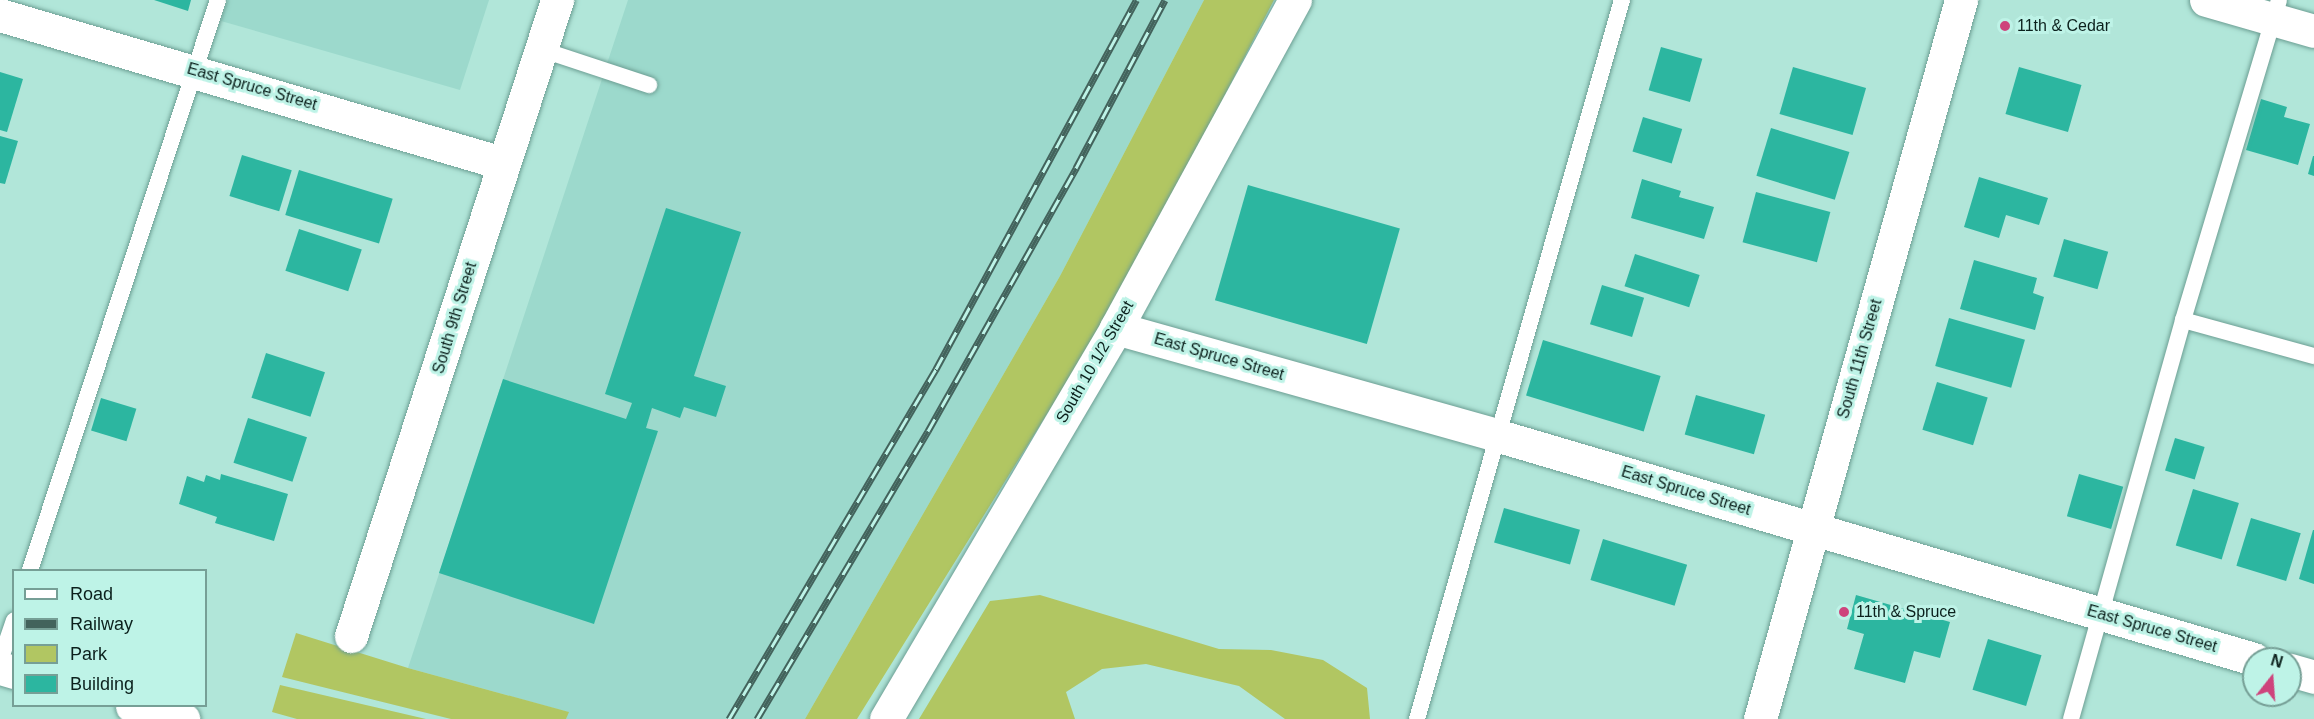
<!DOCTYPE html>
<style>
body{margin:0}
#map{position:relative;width:2314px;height:719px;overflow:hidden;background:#b1e6d9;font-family:Arial,sans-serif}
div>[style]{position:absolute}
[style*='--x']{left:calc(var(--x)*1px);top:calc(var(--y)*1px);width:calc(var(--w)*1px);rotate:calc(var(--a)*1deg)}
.built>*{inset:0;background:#9cd9cc}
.green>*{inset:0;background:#b1c662}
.building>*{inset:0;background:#2cb6a0;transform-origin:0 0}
.roads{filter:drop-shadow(0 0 2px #6c9e93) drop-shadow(0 0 2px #6c9e93)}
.lane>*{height:16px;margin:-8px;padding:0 8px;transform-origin:8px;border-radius:8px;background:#fff}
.street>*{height:33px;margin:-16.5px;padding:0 16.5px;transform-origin:16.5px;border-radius:16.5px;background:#fff}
.secondary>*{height:33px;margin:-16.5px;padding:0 16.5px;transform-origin:16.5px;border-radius:16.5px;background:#fff}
.rail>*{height:7px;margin-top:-3.5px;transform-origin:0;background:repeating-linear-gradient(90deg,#bef3e7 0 14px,#43635c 0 28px);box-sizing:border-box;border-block:2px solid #43635c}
.dots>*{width:16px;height:16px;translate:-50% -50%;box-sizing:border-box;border:3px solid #bef3e7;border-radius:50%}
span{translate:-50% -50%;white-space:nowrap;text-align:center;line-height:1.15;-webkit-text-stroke:6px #bef3e7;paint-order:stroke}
.poi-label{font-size:16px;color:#0b201c}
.left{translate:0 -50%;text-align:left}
.street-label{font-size:16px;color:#0b201c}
.legend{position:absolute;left:12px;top:569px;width:195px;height:138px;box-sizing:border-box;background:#bef3e7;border:2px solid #769f96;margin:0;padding:8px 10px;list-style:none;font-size:18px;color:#0b201c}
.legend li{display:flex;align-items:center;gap:12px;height:30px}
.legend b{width:30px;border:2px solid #769f96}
.north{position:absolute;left:2242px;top:647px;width:60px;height:60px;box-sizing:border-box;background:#bef3e7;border:2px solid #769f96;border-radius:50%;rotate:17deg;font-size:16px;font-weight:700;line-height:24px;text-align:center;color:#0b201c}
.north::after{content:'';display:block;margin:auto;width:21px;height:27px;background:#ce447c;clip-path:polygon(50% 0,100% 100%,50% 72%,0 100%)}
</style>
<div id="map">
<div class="built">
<div style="clip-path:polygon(228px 0,489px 0,460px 90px,221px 21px)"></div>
<div style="clip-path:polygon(628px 0,1204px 0,1060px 276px,805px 719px,566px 719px,568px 712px,408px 668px)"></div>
</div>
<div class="green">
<div style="clip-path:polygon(1204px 0,1274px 0,1123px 292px,857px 719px,805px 719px,1060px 276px)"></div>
<div style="clip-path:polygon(1040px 595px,1219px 649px,1271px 650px,1323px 660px,1367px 688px,1370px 719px,1285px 719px,1239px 686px,1146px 664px,1102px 669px,1066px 692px,1075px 719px,919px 719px,990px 601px)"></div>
<div style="clip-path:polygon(296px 633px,408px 668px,569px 712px,566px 719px,451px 719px,282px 677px)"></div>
<div style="clip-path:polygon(280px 685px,426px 719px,297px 719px,272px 712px)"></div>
</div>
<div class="building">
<div style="clip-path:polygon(154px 0,191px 0,188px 11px)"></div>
<div style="left:1661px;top:47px;width:43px;height:45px;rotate:16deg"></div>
<div style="left:1793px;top:67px;width:76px;height:49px;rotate:16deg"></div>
<div style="left:2019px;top:67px;width:65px;height:49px;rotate:16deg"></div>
<div style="clip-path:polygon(0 72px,23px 79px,7px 132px,0 130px)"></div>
<div style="clip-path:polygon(2261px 99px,2287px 107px,2284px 117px,2310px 124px,2298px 165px,2246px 150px)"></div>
<div style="left:1643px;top:117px;width:41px;height:36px;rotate:17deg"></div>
<div style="left:1771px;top:128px;width:82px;height:50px;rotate:17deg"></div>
<div style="clip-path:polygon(0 136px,18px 141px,5px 184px,0 183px)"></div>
<div style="left:242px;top:155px;width:52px;height:43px;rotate:17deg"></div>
<div style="clip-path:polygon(2313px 156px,2314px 156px,2314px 176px,2308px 174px)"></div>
<div style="left:299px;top:170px;width:98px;height:47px;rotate:17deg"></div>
<div style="clip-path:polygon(1979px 177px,2048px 198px,2039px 225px,2006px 215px,1999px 238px,1964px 227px)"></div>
<div style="clip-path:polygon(1642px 179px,1681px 191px,1679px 197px,1714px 207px,1704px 239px,1631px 218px)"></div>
<div style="left:1248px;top:185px;width:158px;height:120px;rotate:16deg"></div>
<div style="left:1756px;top:192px;width:77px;height:52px;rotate:15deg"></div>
<div style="clip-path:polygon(666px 208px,741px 232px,694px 376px,726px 386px,716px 417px,684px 407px,680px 418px,652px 408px,646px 428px,658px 431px,594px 624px,439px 573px,503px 379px,626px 419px,632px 403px,605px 394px)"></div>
<div style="left:299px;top:229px;width:66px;height:44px;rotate:18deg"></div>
<div style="left:2064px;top:239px;width:46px;height:39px;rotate:16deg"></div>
<div style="left:1635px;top:254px;width:68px;height:34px;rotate:18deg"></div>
<div style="clip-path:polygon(1974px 260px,2037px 278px,2033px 293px,2044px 297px,2035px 330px,1960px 309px)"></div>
<div style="left:1602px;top:285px;width:44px;height:41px;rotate:17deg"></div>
<div style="left:1949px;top:318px;width:79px;height:50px;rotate:16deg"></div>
<div style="left:1543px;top:340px;width:123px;height:58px;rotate:17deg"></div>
<div style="left:266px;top:353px;width:62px;height:47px;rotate:18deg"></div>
<div style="left:1937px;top:382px;width:53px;height:50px;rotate:17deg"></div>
<div style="left:1696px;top:395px;width:72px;height:41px;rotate:16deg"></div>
<div style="left:101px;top:398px;width:37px;height:34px;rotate:17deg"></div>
<div style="left:248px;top:418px;width:62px;height:47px;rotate:18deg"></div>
<div style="left:2175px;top:438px;width:31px;height:34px;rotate:17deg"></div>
<div style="clip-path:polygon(221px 474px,288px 494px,274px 541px,215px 523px,217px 517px,179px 504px,187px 476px,204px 482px,206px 475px,220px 480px)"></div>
<div style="left:2079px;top:474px;width:46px;height:44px;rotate:16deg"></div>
<div style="left:2193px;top:489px;width:48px;height:59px;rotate:17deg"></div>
<div style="left:1504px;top:508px;width:79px;height:36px;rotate:16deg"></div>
<div style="left:2251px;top:518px;width:52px;height:50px;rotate:17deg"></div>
<div style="clip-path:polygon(2313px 530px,2314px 530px,2314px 584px,2299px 579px)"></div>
<div style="left:1603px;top:539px;width:88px;height:43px;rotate:17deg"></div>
<div style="clip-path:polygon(1856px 595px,1950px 622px,1940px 658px,1914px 651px,1905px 683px,1854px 669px,1864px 634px,1847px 629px)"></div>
<div style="left:1988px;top:639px;width:56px;height:53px;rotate:17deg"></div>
</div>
<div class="roads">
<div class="lane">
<div style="--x:540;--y:49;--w:115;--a:18.3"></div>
<div style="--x:2183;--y:320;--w:136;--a:15.4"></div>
<div style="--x:30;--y:570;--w:600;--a:-71.75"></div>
<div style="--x:0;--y:661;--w:43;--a:-71.1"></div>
<div style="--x:1417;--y:719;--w:748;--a:-74.09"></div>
<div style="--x:2071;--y:719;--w:414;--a:-74.3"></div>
<div style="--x:2183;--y:320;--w:334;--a:-73.3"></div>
</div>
<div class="street">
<div style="--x:2206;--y:0;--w:112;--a:16"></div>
<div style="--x:0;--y:15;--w:523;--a:16.43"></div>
<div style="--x:1116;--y:328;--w:398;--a:15.7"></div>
<div style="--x:1499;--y:436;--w:787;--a:16.46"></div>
<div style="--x:351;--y:636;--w:669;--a:-72.05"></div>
<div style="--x:0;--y:668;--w:15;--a:16"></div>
<div style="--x:2290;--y:670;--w:25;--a:16"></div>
<div style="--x:132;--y:706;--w:53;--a:14.3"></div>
<div style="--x:886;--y:719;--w:454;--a:-59.5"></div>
<div style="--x:1116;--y:328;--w:374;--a:-61.4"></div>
</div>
<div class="secondary">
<div style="--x:1760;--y:719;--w:747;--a:-74.38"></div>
</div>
</div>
<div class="rail">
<div style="--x:729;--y:719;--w:407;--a:-59.4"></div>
<div style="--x:936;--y:369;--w:420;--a:-61.5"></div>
<div style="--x:757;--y:719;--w:335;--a:-59.3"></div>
<div style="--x:928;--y:431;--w:302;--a:-60.6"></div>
<div style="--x:1076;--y:168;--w:190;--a:-62.1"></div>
</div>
<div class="dots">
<div style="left:2005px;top:26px;background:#ce447c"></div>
<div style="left:1844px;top:612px;background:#ce447c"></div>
</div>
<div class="poi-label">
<span class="left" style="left:2017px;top:26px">11th &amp; Cedar</span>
<span class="left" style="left:1856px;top:612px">11th &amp; Spruce</span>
</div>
<div class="street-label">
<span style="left:252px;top:87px;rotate:16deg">East Spruce Street</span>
<span style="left:455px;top:318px;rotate:-73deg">South 9th Street</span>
<span style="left:1219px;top:357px;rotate:16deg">East Spruce Street</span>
<span style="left:1860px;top:359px;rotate:-74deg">South 11th Street</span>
<span style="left:1095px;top:362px;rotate:-60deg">South 10 1/2 Street</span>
<span style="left:1686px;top:491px;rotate:17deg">East Spruce Street</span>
<span style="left:2152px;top:629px;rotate:16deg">East Spruce Street</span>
</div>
<ul class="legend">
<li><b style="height:8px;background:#fff"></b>Road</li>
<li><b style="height:8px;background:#43635c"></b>Railway</li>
<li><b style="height:16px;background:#b1c662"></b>Park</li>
<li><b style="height:16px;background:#2cb6a0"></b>Building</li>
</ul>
<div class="north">N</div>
</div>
